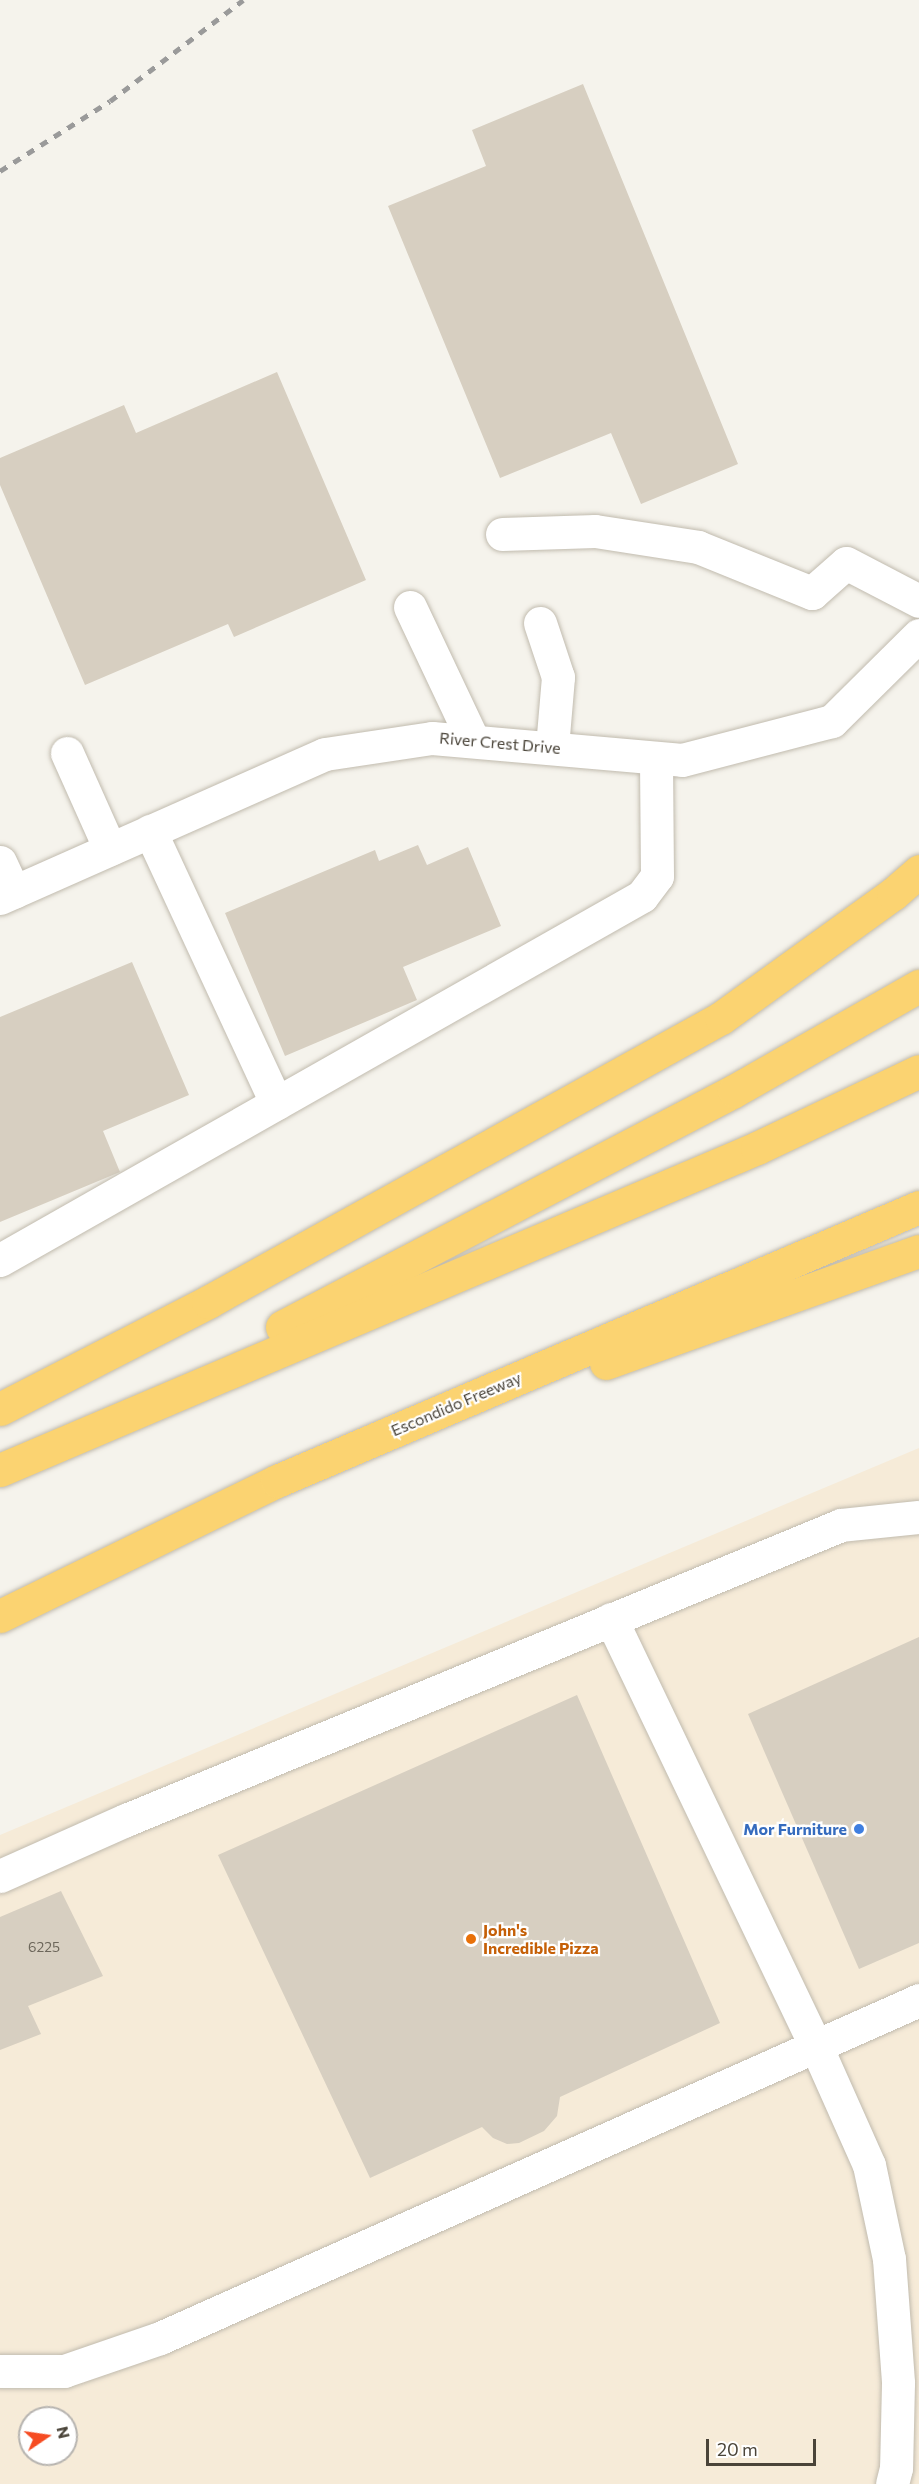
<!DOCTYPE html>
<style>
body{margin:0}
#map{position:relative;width:919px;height:2484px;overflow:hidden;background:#f5f3ec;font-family:Commissioner,sans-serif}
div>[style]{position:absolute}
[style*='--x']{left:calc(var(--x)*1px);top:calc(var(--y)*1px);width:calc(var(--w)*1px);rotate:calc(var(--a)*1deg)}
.commercial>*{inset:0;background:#f6ebd8}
.building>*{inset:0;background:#d7cfc1}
.roads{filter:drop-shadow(0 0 2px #c1bbae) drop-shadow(0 0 2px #c1bbae)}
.minor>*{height:33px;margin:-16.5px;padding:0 16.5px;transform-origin:16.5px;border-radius:16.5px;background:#fff}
.highway>*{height:33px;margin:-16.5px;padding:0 16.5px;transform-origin:16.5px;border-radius:16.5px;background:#fbd371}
.rail>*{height:4.5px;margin-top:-2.25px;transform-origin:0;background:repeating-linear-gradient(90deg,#9a9a9a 0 8px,transparent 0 16px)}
.dots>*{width:16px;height:16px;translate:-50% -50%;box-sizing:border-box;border:3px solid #fff;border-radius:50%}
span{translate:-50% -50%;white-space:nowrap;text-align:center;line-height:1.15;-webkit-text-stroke:4.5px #fff;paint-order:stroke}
.number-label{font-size:14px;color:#6d675b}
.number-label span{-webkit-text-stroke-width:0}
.street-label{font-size:16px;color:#4a4439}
.shop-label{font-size:16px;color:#366cbe;font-weight:700}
.right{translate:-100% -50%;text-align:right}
.food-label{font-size:16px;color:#c56008;font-weight:700}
.left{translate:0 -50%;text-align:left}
.north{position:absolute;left:18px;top:2406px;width:60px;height:60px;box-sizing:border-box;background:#fff;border:2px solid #b7b4b0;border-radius:50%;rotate:77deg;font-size:16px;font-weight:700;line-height:24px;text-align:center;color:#4a4439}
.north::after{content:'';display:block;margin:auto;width:21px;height:27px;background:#f64c22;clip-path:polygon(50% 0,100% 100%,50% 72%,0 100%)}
.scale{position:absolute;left:706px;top:2439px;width:110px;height:27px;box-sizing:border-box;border:3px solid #4a4439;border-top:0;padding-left:8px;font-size:18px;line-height:21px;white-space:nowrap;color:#4a4439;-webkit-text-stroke:4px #fff;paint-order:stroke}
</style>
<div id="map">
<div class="commercial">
<div style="clip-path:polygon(evenodd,919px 1448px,919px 2484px,0 2484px,0 1835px,919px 1448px,30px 2418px,66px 2418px,66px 2454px,30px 2454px,30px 2418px)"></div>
</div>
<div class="building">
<div style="clip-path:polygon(583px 84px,738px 464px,641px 504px,611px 433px,500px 478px,388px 206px,486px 166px,472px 130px)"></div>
<div style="clip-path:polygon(277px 372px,366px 580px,234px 637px,228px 624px,85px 685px,0 485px,0 458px,124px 405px,136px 433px)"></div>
<div style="clip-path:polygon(418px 845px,427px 865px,468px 847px,501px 926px,403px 967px,417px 1000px,285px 1056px,225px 913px,375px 850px,379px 861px)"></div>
<div style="clip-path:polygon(132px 962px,189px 1095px,103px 1131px,120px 1172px,0 1222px,0 1017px)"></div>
<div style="clip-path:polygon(919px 1637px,919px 1943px,859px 1969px,748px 1714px)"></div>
<div style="clip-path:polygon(577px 1695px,720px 2023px,560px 2097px,557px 2116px,544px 2131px,519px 2143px,507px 2144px,493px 2138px,482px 2127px,370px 2178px,218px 1855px)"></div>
<div style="clip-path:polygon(61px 1891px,103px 1976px,28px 2006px,41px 2034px,0 2050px,0 1917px)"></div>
</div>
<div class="roads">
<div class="minor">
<div style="--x:502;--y:534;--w:93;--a:-1.8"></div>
<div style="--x:595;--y:531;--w:104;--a:8.8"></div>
<div style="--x:698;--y:547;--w:123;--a:22"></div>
<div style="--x:812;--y:593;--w:45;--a:-41.4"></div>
<div style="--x:846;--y:563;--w:82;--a:27.5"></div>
<div style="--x:410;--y:607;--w:147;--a:64.7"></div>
<div style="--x:540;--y:623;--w:57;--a:71.6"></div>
<div style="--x:558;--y:677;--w:70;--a:94.9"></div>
<div style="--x:67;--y:753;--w:105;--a:65.9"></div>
<div style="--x:150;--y:831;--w:300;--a:65.1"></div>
<div style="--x:0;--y:862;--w:33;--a:65"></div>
<div style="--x:0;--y:898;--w:355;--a:-23.9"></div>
<div style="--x:325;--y:754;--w:108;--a:-8.5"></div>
<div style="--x:432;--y:738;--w:251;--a:5"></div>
<div style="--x:682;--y:760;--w:155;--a:-14.6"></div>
<div style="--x:832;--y:721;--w:122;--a:-44.7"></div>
<div style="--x:0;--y:1260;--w:738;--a:-29.55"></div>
<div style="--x:642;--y:896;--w:25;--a:-53"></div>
<div style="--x:657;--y:876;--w:118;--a:-90.5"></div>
<div style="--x:611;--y:1619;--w:474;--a:64.4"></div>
<div style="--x:816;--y:2046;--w:130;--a:66"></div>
<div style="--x:869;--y:2165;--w:96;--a:78"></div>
<div style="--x:889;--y:2259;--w:124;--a:85.8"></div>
<div style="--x:898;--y:2383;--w:85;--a:91.3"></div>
<div style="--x:896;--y:2468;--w:16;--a:104"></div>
<div style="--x:0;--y:1876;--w:138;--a:-24"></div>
<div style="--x:126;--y:1820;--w:773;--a:-22.42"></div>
<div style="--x:841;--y:1525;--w:78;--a:-5.9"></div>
<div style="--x:0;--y:2371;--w:64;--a:0"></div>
<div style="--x:64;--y:2371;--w:102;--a:-19"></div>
<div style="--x:160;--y:2338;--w:831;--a:-24"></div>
</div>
<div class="highway">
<div style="--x:282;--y:1327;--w:510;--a:-27.57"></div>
<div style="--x:734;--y:1091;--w:213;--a:-29.6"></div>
<div style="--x:606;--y:1363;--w:332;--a:-19.7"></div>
<div style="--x:0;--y:1409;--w:234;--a:-27.2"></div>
<div style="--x:208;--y:1302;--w:586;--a:-28.97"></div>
<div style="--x:721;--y:1018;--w:212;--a:-35.8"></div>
<div style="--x:893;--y:894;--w:35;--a:-41"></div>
<div style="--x:0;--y:1470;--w:823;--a:-23.04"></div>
<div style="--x:757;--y:1148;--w:179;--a:-25.4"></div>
<div style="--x:0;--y:1616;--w:308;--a:-26"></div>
<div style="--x:277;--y:1481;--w:698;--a:-23.11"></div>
</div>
</div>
<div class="rail">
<div style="--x:0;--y:171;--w:130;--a:-32.5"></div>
<div style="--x:110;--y:101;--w:167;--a:-37.2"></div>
</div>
<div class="dots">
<div style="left:859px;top:1829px;background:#3f7fe0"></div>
<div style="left:471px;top:1939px;background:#e8710a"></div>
</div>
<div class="number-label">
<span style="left:44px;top:1947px">6225</span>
</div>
<div class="street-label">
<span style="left:500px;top:743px;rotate:5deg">River Crest Drive</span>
<span style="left:456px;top:1404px;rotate:-23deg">Escondido Freeway</span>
</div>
<div class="shop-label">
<span class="right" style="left:847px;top:1829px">Mor Furniture</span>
</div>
<div class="food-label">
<span class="left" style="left:483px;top:1939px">John's<br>Incredible Pizza</span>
</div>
<div class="north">N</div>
<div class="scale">20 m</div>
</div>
